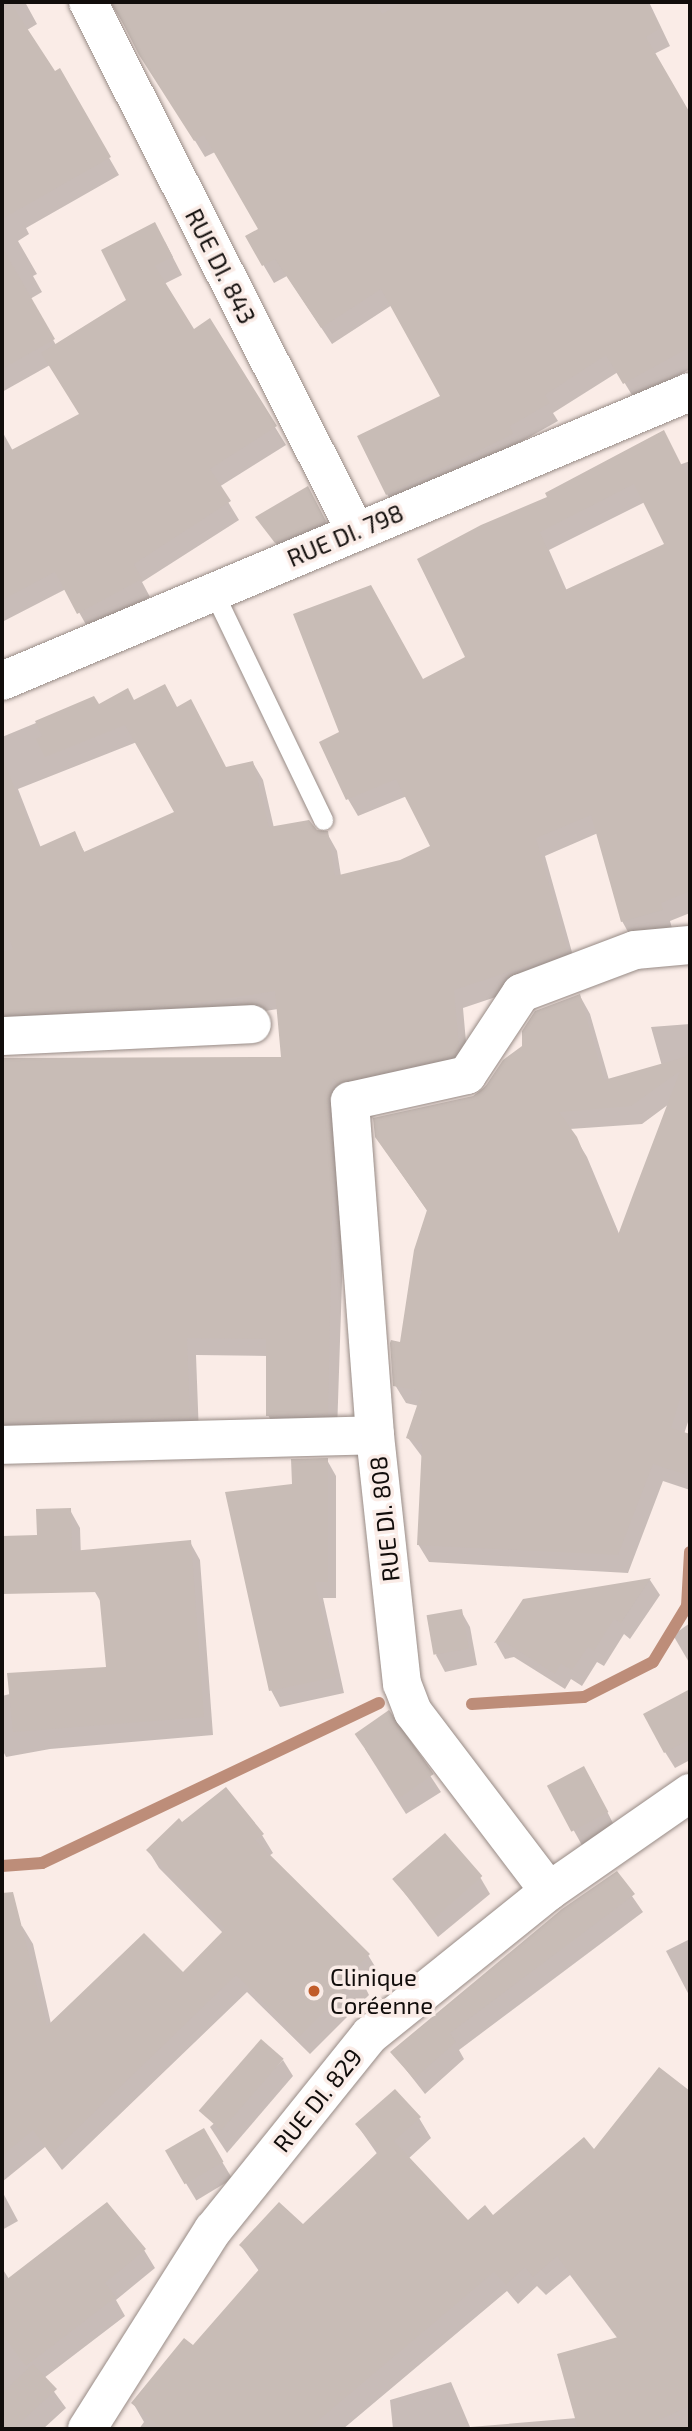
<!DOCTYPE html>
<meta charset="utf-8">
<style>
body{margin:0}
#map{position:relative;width:692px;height:2431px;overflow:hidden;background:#faece7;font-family:"Exo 2",sans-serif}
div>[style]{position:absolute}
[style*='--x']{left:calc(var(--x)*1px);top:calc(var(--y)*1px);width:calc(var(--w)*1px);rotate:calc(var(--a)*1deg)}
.shadow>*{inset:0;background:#0003;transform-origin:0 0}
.stream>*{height:12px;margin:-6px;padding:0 6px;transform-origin:6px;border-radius:6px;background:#bd8d79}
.building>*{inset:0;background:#c8bcb6;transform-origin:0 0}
.roads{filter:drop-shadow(0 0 2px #978b86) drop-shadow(0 0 2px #978b86)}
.service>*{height:19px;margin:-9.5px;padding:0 9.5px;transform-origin:9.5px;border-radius:9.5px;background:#fff}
.minor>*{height:38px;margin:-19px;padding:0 19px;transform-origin:19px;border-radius:19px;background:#fff}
.tertiary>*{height:38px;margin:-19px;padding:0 19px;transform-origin:19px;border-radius:19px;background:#fff}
.dots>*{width:19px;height:19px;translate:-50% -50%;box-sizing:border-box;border:4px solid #faece7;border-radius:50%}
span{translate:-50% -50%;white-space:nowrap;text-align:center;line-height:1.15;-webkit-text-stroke:7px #faece7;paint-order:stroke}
.street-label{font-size:24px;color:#110d0b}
.poi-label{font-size:24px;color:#110d0b}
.left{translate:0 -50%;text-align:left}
.frame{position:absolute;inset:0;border:4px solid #110d0b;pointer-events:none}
</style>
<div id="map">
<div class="shadow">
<div style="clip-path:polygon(2px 2px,25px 2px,37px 24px,27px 30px,55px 74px,59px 71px,119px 175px,26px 228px,29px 234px,18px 241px,37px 274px,33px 276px,42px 292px,30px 299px,56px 345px,129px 300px,165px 242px,182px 275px,164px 284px,194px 331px,210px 321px,286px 445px,219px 487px,239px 520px,142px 582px,150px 597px,89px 630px,66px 589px,2px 622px,2px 431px,13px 451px,81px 415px,50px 365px,2px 392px)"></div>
<div style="clip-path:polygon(110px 2px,649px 2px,670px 46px,654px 54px,690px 118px,690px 369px,635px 400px,618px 372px,553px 413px,558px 421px,397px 511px,387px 494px,443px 397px,392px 305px,332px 344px,287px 276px,274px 283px,247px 237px,260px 229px,215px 152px,205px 157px)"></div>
<div style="clip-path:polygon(evenodd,690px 461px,690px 913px,670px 921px,672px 928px,632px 939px,622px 921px,598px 833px,545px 856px,577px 970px,463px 1008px,468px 1065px,348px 1101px,337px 1432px,278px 1433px,268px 1415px,268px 1356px,196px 1355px,199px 1435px,2px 1446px,2px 1059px,283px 1059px,278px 1009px,187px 1023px,2px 1037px,2px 737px,94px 699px,98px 706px,134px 702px,177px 708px,226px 768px,253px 763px,263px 780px,274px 828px,327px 833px,337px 851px,341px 876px,400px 861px,432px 847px,407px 796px,358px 816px,348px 799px,423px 681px,467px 658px,419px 560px,690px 461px,645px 502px,666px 545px,567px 591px,549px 550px,645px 502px,690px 461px,137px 742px,176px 813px,85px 853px,74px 834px,41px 848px,18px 789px,137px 742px)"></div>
<div style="clip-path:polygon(317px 505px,334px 538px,286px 558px,258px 517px)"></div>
<div style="clip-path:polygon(evenodd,580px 996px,590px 1014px,609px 1080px,662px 1066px,651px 1027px,690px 1024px,690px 1416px,684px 1434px,690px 1435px,690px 1490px,663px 1481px,628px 1573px,429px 1562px,418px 1544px,423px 1458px,408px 1438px,419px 1406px,406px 1403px,395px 1385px,428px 1212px,376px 1137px,473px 1098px,580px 996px,669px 1104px,620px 1236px,587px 1157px,570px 1129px,642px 1124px,669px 1104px)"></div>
<div style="clip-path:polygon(327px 1460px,336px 1476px,336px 1598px,323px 1598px,344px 1693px,280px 1707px,271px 1690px,294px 1486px)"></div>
<div style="clip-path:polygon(70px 1510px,80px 1528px,82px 1588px,2px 1590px,2px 1538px,38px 1537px)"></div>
<div style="clip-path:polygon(190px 1542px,200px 1560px,213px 1735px,50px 1749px,6px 1757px,2px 1749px,2px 1696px,108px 1669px,102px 1604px,95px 1592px)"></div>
<div style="clip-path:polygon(650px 1580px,660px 1595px,630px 1639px,624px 1634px,604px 1666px,597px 1662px,582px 1686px,571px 1679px,565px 1689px,514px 1657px,505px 1659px,496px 1643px,524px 1600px)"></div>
<div style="clip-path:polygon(461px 1611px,470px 1627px,477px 1665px,445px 1672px,436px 1655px)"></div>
<div style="clip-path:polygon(690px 1623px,690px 1664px,673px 1635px)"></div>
<div style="clip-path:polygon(686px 1694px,690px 1702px,690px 1760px,675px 1768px,665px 1752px)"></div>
<div style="clip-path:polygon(388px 1712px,441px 1792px,406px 1814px,365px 1749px)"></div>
<div style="clip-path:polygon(593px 1784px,616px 1829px,583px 1847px,549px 1786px)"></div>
<div style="clip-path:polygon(182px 1824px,262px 1835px,273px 1853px,269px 1856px,368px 1955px,379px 1973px,365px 1987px,369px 1995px,310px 2054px,247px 1992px,62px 2170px,45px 2147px,2px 2182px,2px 1910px,7px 1909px,17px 1927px,22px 1926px,33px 1944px,51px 2024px,183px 1974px,223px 1933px,159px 1868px,148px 1850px)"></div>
<div style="clip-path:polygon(616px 1873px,643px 1912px,459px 2050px,464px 2059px,425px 2094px,392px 2052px)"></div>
<div style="clip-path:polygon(480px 1877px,490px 1894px,438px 1937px,393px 1878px)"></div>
<div style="clip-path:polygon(690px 1939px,690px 1997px,666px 1951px)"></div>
<div style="clip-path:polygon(283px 2060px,293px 2076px,227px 2153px,210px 2127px)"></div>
<div style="clip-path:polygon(660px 2070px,690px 2093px,690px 2365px,680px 2370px,690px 2391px,690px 2429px,393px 2429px,390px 2400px,451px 2382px,470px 2427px,577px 2418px,618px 2339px,570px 2275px,546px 2295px,537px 2286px,518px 2304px,507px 2291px,343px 2429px,139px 2429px,144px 2422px,133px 2403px,193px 2348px,259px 2271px,241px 2246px,303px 2227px,378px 2155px,357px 2125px,419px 2118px,431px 2138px,408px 2159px,468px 2222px,493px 2217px,594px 2152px)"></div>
<div style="left:203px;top:2130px;width:57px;height:42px;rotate:59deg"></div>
<div style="clip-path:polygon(2px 2191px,18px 2221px,2px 2230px)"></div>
<div style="clip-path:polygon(144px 2250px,155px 2268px,116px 2300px,125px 2316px,44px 2378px,66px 2408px,43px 2429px,2px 2429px,2px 2268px,9px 2279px)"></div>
</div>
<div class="stream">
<div style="--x:472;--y:1704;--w:112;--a:-3.6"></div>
<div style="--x:584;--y:1697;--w:77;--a:-26.9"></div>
<div style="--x:653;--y:1662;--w:66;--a:-58.7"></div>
<div style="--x:687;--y:1606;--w:54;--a:-86.8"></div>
<div style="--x:2;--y:1866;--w:40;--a:-4.3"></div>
<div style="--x:42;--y:1863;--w:373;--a:-25.4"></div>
</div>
<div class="building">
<div style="clip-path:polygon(2px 2px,10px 2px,55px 71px,60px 68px,111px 157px,2px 219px)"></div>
<div style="clip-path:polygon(112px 2px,375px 2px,382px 14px,404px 2px,646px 2px,661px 28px,646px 37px,690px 113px,690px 347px,623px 384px,606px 355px,545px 395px,550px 403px,510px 426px,513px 434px,386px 495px,357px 436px,440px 396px,381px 289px,321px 328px,275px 259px,262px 266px,245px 236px,258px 229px,204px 135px,194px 141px,139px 55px)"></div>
<div style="clip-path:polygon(155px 222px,173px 257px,155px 266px,194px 329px,210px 318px,277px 426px,210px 469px,231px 501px,134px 564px,142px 579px,77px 614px,55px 572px,2px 600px,2px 455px,79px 414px,41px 353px,126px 300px,101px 250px)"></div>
<div style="clip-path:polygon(2px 247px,55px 339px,2px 369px)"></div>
<div style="clip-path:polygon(evenodd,664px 430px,690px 482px,690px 891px,661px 903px,663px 910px,621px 922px,591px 815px,536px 838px,568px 952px,454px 990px,459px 1047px,454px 1056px,337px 1084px,333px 1078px,328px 1103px,333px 1166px,328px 1414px,266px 1416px,266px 1339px,187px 1338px,190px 1418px,2px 1423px,2px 1058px,281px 1057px,275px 991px,176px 1006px,2px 1014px,2px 952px,13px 949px,2px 921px,2px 757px,39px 847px,75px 831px,84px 852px,174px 812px,125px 725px,45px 757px,36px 739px,42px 736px,35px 721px,94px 696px,99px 704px,128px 688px,134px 700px,165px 684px,177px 707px,191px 699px,226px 767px,253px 761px,269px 827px,309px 820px,317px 830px,328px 831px,335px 876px,400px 860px,430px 846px,396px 779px,346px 800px,319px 742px,339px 732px,293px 614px,371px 585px,423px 679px,465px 657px,417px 559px,481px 525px,547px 497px,545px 493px,664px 430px,634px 484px,664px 544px,565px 590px,540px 532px,634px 484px)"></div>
<div style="clip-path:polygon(308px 486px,326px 521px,275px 543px,255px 517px)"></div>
<div style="clip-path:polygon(evenodd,580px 994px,604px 1080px,685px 1057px,690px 1052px,690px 1367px,671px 1428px,690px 1434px,690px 1455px,684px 1474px,653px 1464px,618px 1555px,417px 1545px,422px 1444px,406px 1438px,422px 1391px,393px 1386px,390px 1343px,391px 1340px,400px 1342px,414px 1250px,427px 1210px,375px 1137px,373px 1118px,473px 1096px,485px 1087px,503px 1060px,522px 1046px,522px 1031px,535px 1011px,580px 994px,680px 1071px,634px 1192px,618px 1235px,577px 1137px,559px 1112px,631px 1106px,680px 1071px)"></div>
<div style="clip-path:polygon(328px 1458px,328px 1582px,315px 1582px,336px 1677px,269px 1691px,225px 1492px,292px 1484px,291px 1459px)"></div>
<div style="clip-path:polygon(71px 1508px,72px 1551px,191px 1540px,204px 1717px,13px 1732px,7px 1673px,106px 1667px,99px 1592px,2px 1594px,2px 1536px,37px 1535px,36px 1509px)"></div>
<div style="clip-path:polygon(651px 1578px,621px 1623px,614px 1619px,594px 1651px,588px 1647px,572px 1670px,561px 1664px,555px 1674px,503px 1641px,494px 1643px,523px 1599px)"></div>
<div style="left:462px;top:1609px;width:40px;height:36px;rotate:80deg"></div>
<div style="clip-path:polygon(690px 1689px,690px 1739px,664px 1753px,643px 1714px)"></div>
<div style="left:389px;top:1710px;width:78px;height:42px;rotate:55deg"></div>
<div style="left:584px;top:1766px;width:52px;height:42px;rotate:62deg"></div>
<div style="clip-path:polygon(226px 1787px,264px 1834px,255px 1840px,370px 1954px,354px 1970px,360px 1976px,299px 2037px,236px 1975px,51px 2154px,33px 2130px,2px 2156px,2px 1893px,13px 1892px,47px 2026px,144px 1933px,183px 1972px,225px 1929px,146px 1850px,179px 1818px,182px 1822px)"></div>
<div style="left:445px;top:1833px;width:57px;height:70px;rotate:49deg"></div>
<div style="clip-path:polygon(617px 1871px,635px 1894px,450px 2033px,456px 2042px,414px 2079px,390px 2052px,562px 1909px)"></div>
<div style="left:261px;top:2039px;width:30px;height:95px;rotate:41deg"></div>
<div style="clip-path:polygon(659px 2067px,690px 2091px,690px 2406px,638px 2429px,578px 2429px,557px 2354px,618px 2337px,557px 2256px,533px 2277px,525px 2267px,506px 2285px,494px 2272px,308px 2429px,163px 2429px,131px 2403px,184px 2338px,193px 2345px,262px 2266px,239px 2245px,279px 2202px,303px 2224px,379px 2151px,355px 2124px,395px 2089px,421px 2117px,394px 2141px,468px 2220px,485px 2205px,493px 2215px,584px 2137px,594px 2149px)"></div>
<div style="left:204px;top:2128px;width:39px;height:45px;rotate:60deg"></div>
<div style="clip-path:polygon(107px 2202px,146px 2249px,105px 2283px,116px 2297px,26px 2366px,2px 2334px,2px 2283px)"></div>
<div style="clip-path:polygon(33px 2364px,57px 2389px,13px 2429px,2px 2429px,2px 2393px)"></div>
</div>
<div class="roads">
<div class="service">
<div style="--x:213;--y:591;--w:254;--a:64.3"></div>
</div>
<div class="minor">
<div style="--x:88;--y:2;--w:592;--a:63.18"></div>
<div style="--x:2;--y:681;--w:746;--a:-22.79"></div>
<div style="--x:2;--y:1036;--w:250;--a:-2.7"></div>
<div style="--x:2;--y:1445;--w:373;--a:-1.5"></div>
<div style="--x:549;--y:1891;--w:225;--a:-127.2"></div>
<div style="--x:413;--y:1712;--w:30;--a:-111"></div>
<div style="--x:402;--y:1684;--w:250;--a:-96.2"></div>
<div style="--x:375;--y:1435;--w:335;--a:-94.3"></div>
<div style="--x:350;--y:1101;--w:120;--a:-12.5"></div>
<div style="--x:467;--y:1075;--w:98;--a:-56.6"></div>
<div style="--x:521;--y:993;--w:122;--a:-20.7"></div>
<div style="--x:635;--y:950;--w:55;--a:-5.2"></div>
</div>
<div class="tertiary">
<div style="--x:87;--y:2429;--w:236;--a:-57.7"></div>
<div style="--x:213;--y:2230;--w:250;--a:-51.2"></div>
<div style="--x:370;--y:2035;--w:230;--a:-38.8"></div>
<div style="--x:549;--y:1891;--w:172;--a:-34.8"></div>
</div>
</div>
<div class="dots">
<div style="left:314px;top:1991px;background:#c15c2a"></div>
</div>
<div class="street-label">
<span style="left:221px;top:266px;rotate:63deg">RUE DI. 843</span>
<span style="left:345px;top:535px;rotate:-23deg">RUE DI. 798</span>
<span style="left:384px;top:1519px;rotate:-96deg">RUE DI. 808</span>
<span style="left:317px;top:2100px;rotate:-51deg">RUE DI. 829</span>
</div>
<div class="poi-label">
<span class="left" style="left:330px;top:1991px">Clinique<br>Coréenne</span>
</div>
<div class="frame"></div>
</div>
